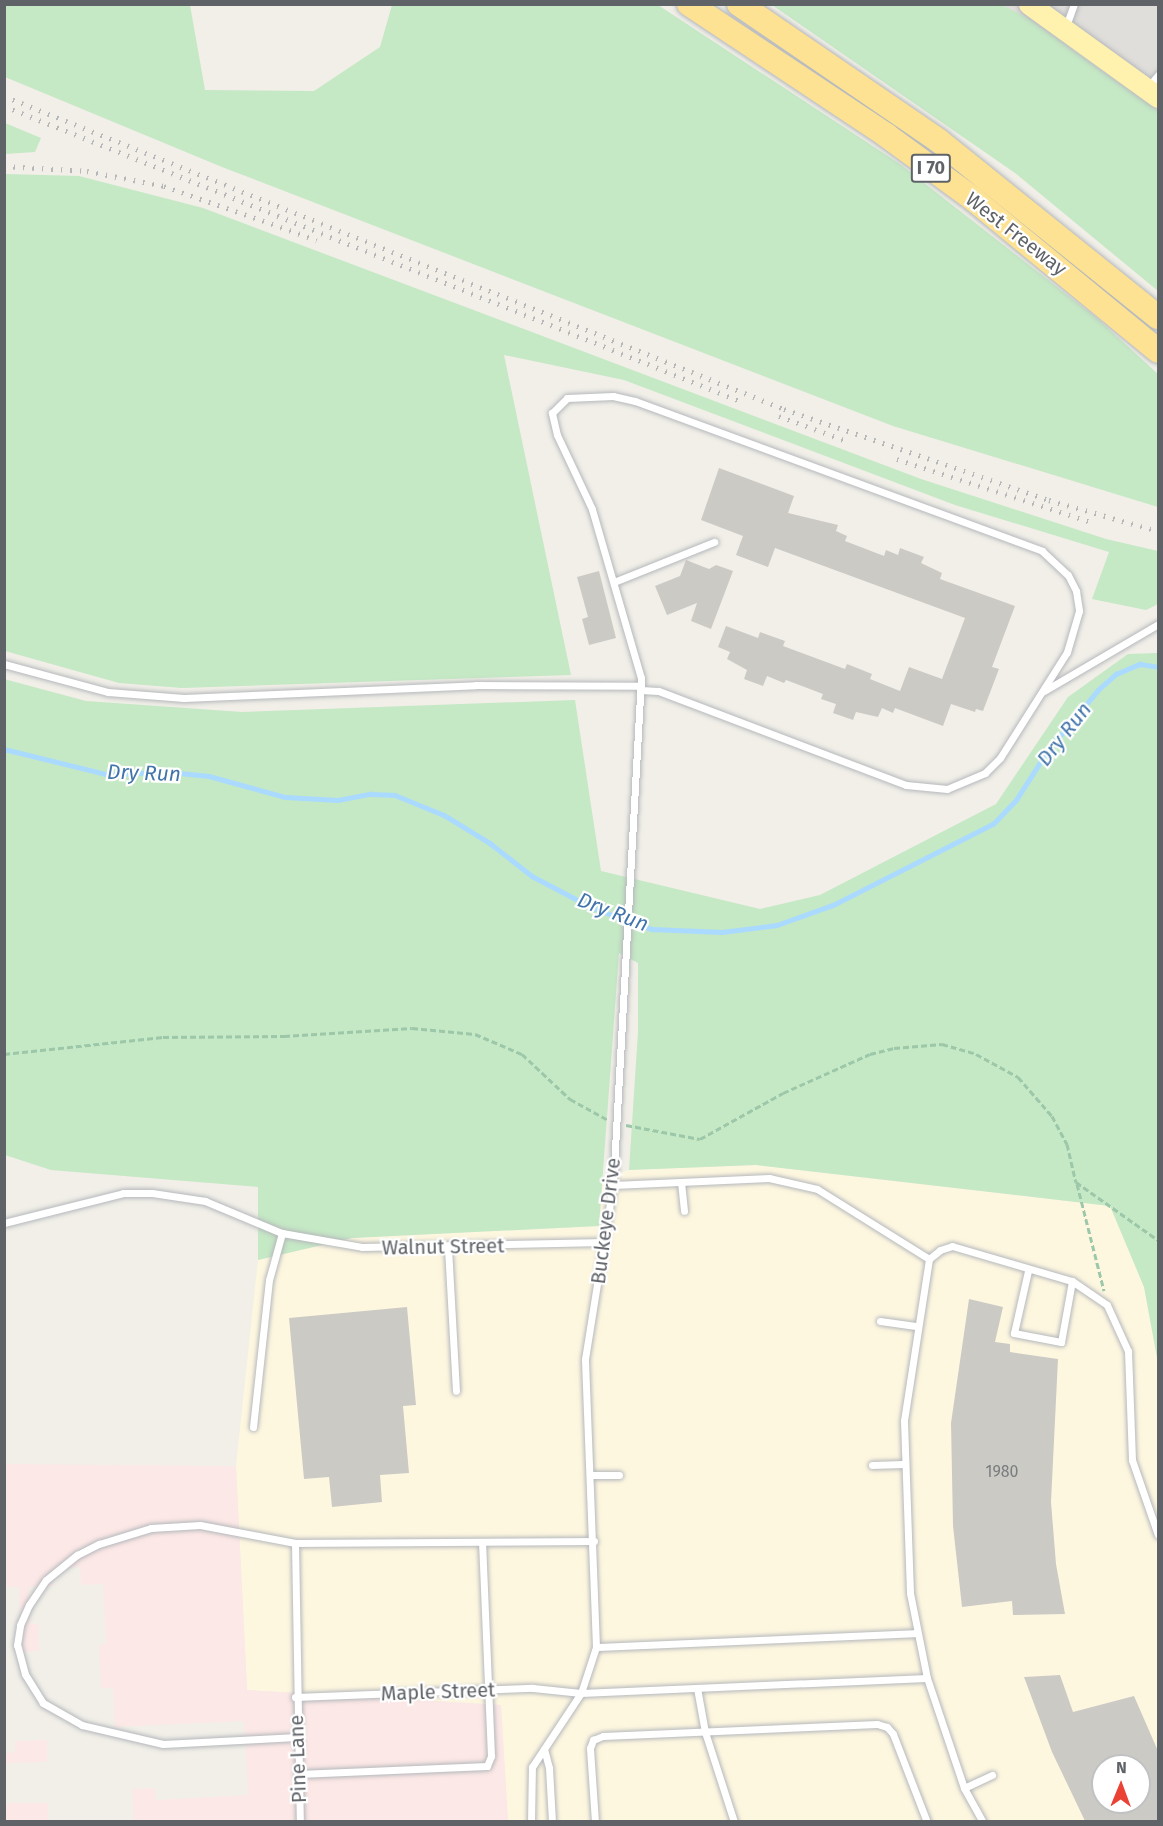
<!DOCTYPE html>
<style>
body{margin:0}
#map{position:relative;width:1163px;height:1826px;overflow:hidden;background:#f1efe8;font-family:"Fira Sans",sans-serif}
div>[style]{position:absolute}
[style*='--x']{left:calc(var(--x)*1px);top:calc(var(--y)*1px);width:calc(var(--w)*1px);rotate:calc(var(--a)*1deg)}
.commercial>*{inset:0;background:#fef7e0}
.industrial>*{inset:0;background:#e0deda}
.medical>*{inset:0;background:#fce8e6;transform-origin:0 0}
.green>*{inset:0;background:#c5e8c5}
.stream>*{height:4.5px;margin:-2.25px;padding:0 2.25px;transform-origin:2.25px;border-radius:2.25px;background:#aadaff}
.building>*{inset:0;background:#cccac5}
.path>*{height:3px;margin-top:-1.5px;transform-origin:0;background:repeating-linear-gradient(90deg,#9cc7a9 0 6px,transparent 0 9px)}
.roads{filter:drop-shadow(0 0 2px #b5b8bc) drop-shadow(0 0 2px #b5b8bc)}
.service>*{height:7px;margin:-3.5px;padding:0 3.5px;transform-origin:3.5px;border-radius:3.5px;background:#fff}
.primary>*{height:21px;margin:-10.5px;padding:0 10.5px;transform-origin:10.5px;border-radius:10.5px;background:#fff2af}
.motorway>*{height:24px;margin:-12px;padding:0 12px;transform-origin:12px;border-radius:12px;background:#fde293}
.rail>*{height:4.5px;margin-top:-2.25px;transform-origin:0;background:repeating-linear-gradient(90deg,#b6b7b8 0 1.5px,transparent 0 9.5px)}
span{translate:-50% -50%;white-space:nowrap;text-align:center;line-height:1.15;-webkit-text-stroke:4.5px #fff;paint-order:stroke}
.number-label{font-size:16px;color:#7a7d7f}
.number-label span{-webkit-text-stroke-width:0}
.shield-label span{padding:2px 4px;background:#fff;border:2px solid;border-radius:4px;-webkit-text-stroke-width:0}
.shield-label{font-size:18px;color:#5f6368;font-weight:700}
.street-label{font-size:20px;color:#5f6368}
.water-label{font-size:21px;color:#4174aa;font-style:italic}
.frame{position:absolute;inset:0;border:6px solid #5f6368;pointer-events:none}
.north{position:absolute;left:1091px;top:1754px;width:60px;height:60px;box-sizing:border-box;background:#fff;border:2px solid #bfc1c3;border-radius:50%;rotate:1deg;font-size:16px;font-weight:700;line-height:24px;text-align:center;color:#5f6368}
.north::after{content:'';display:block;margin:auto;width:21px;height:27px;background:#ea4335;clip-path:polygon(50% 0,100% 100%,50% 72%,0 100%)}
</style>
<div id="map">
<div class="commercial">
<div style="clip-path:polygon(evenodd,756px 1165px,1110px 1206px,1144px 1287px,1158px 1363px,1158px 1821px,508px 1821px,501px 1705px,247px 1690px,236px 1466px,258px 1260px,352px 1238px,599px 1226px,603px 1177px,629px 1170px,756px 1165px,1103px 1766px,1139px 1766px,1139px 1802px,1103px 1802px,1103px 1766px)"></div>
</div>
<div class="industrial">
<div style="clip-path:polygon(1002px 5px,1158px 5px,1158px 111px,1084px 56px)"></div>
</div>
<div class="medical">
<div style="clip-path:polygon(4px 1464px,236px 1466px,247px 1690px,501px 1705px,508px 1821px,134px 1821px,132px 1789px,154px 1788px,156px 1800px,248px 1795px,244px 1721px,115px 1727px,113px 1688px,101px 1688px,99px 1645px,106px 1644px,103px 1584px,81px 1585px,80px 1567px,53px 1569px,53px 1586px,29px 1587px,30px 1624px,38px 1624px,39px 1651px,21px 1652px,19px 1587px,8px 1587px,5px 1583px)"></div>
<div style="clip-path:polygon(47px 1740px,47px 1762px,5px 1763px,5px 1753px,15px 1752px,15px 1741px)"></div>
<div style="left:48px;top:1803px;width:18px;height:43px;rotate:90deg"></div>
</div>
<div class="green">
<div style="clip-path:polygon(4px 5px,190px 5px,205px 90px,314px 91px,380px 47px,392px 5px,658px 5px,900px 164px,1098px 319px,1158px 374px,1158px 507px,893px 426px,222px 167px,5px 77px)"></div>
<div style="clip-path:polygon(772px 5px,1002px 5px,1028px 18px,1158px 111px,1158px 291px,1015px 173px)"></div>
<div style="clip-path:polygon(5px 123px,41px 138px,35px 152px,5px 154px)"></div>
<div style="clip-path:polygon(5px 174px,79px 176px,203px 208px,921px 479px,1106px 539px,1158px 551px,1158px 604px,1146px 610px,1092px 599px,1109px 552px,955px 505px,624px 380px,504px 355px,571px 675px,182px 688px,119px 683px,5px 651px)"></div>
<div style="clip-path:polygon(1158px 653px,1158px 1363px,1144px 1287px,1110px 1206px,756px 1165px,629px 1170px,638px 1032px,638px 963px,619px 953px,599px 1226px,352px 1238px,258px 1260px,258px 1187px,51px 1170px,5px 1155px,4px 679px,86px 701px,242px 712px,575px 700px,601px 871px,760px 909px,820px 895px,996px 804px,1068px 697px,1128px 654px)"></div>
</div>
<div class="stream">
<div style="--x:4;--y:749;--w:105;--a:13.8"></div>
<div style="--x:106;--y:774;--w:63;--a:-1.8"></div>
<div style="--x:169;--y:772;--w:40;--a:5.7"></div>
<div style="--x:209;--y:776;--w:79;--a:15.4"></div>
<div style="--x:285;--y:797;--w:53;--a:3.2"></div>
<div style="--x:338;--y:800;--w:33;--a:-11"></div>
<div style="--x:370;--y:794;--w:25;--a:2"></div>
<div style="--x:395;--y:795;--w:53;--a:22.2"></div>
<div style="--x:444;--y:815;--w:54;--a:31.3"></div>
<div style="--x:490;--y:843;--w:53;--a:38.2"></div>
<div style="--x:532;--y:876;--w:69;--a:27.7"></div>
<div style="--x:593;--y:908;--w:63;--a:19.6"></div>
<div style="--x:652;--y:929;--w:70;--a:2.5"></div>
<div style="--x:722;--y:932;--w:55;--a:-7.3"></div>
<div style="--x:777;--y:925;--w:59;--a:-19.7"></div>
<div style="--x:833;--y:905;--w:179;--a:-26.9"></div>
<div style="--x:993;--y:824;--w:33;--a:-46"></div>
<div style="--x:1016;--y:800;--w:59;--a:-57.4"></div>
<div style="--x:1048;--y:750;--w:78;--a:-50.2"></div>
<div style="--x:1098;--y:690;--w:24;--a:-42"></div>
<div style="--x:1116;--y:674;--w:26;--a:-23"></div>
<div style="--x:1140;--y:664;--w:18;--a:9"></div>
</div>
<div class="building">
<div style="clip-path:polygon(719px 468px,794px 496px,788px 513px,838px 525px,836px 531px,847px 536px,845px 541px,884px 556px,886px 550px,898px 555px,900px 548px,924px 557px,921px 563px,942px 573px,940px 579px,1015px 606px,992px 667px,999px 669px,983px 711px,976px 709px,975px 712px,951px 704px,943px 726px,895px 708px,893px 713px,882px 708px,878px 717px,856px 712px,853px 720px,833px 713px,836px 704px,821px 699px,823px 694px,786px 680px,784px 683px,767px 676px,763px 686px,744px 679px,747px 670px,727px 659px,730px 652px,718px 647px,726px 626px,758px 638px,760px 632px,785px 641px,783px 646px,845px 669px,847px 664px,872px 674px,870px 679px,900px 691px,909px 667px,942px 679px,965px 618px,775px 548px,768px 567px,736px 555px,743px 536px,701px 520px)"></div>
<div style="clip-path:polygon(686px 560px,709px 569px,716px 565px,733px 571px,711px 629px,691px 621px,697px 603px,667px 615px,655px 586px,680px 576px)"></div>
<div style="clip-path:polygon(599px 571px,616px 638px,589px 645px,582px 619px,588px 617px,577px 577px)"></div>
<div style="clip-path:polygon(969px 1299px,1003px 1307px,995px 1342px,1010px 1344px,1010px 1352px,1058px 1359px,1051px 1502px,1056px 1564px,1065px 1614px,1013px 1615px,1012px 1601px,962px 1607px,953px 1526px,951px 1423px)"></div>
<div style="clip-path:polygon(407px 1307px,416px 1405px,403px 1406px,409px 1473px,380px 1475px,382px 1502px,332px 1507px,329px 1477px,304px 1479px,289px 1318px)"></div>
<div style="clip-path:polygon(evenodd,1060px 1675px,1073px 1712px,1134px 1696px,1158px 1751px,1158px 1821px,1085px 1821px,1052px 1752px,1024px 1677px,1060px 1675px,1103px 1766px,1139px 1766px,1139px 1802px,1103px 1802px,1103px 1766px)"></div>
</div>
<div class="path">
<div style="--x:4;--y:1054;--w:160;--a:-6.1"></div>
<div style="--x:163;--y:1037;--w:121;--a:-0.5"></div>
<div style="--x:284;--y:1036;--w:128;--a:-3.6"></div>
<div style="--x:412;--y:1028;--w:63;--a:5.4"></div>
<div style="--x:475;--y:1034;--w:51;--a:23.1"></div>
<div style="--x:522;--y:1054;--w:66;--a:43.2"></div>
<div style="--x:570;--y:1099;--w:43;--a:28.9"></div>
<div style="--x:626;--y:1125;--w:75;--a:10.7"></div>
<div style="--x:700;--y:1139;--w:95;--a:-29"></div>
<div style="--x:783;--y:1093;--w:95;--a:-24.1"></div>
<div style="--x:870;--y:1054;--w:25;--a:-14"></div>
<div style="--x:894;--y:1048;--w:48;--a:-4.8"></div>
<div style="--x:942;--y:1044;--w:35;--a:16"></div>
<div style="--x:976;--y:1054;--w:48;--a:28.7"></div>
<div style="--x:1018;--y:1077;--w:52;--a:48.9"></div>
<div style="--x:1052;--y:1116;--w:32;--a:62"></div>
<div style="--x:1067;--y:1144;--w:39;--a:77"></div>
<div style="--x:1076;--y:1182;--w:100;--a:35.3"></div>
<div style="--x:1077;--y:1184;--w:110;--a:75.8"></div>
</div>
<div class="roads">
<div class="service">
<div style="--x:1066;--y:26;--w:23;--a:-70"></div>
<div style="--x:1148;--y:87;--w:16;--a:-50"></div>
<div style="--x:614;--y:582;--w:108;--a:-21.8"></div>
<div style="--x:4;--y:664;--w:108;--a:15.1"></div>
<div style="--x:108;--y:692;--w:76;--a:4.5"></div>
<div style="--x:184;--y:698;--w:292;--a:-2.5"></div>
<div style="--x:476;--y:685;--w:165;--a:0.3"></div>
<div style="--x:1044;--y:691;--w:132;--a:-30.4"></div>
<div style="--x:681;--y:1182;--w:29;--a:84"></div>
<div style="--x:613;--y:1185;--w:156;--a:-2.6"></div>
<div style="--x:769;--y:1178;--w:49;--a:12.9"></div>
<div style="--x:817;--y:1189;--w:132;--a:32"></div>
<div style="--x:929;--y:1259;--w:164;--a:98.8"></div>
<div style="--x:904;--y:1421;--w:172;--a:88"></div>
<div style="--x:910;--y:1593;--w:87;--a:78.7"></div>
<div style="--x:927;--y:1678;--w:116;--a:71.4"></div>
<div style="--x:964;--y:1788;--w:39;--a:61"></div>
<div style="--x:4;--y:1223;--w:123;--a:-14.1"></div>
<div style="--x:123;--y:1193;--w:29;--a:0"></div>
<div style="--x:152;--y:1193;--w:54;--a:8.6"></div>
<div style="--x:205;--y:1201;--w:83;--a:22.6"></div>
<div style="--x:282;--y:1233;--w:81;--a:9.9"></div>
<div style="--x:362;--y:1247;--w:243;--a:-1.2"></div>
<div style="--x:448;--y:1248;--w:143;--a:86.8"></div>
<div style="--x:929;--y:1259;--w:14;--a:-39"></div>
<div style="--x:940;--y:1250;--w:13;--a:-18"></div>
<div style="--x:952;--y:1246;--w:125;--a:16.3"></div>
<div style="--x:1072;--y:1281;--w:62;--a:100.2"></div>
<div style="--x:1061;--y:1342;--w:48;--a:-169.2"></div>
<div style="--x:1014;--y:1333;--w:64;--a:-77.3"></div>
<div style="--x:1072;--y:1281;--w:42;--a:34.4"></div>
<div style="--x:1107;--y:1305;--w:51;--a:65.5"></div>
<div style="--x:1128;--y:1351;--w:109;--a:87.9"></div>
<div style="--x:1132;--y:1460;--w:79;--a:70.9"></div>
<div style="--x:880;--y:1321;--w:36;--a:8"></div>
<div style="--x:253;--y:1427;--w:148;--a:-83.8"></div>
<div style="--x:269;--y:1280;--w:49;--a:-74.5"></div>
<div style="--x:872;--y:1465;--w:31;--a:-2"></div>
<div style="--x:592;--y:1475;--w:27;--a:0"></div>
<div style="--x:295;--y:1543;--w:279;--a:89"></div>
<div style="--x:596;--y:1647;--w:320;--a:-2.5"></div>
<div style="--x:697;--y:1688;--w:45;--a:79.7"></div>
<div style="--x:705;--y:1732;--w:95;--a:72.1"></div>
<div style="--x:295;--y:1697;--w:238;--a:-2.2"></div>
<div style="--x:533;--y:1688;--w:48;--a:5.9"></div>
<div style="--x:581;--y:1693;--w:346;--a:-2.5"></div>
<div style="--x:297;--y:1737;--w:134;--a:177"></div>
<div style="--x:163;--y:1744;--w:83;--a:-166.8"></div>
<div style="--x:82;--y:1725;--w:45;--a:-150.6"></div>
<div style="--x:43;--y:1703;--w:34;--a:-122"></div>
<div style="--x:25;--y:1674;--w:30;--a:-105"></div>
<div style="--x:17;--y:1645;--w:20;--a:-81"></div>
<div style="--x:20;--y:1625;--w:22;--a:-66"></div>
<div style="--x:29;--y:1605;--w:30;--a:-56"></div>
<div style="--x:46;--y:1580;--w:40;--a:-39"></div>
<div style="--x:77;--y:1555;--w:25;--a:-27"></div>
<div style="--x:99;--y:1544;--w:54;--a:-17.1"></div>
<div style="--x:151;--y:1528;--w:49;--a:-3.5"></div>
<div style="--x:200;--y:1525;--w:97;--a:10.7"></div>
<div style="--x:295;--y:1543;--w:299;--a:-0.4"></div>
<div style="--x:544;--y:1749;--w:20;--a:75"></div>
<div style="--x:549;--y:1768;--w:54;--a:86.8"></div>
<div style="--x:298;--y:1774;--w:189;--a:-2.4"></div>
<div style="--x:487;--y:1766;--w:11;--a:-68"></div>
<div style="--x:491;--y:1756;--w:213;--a:-92.4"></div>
<div style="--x:964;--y:1788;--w:31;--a:-25"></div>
<div style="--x:531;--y:1822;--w:55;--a:-89"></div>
<div style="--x:532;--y:1767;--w:89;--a:-56.5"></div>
<div style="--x:581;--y:1693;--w:48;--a:-71.9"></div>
<div style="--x:596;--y:1647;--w:288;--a:-92.2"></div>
<div style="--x:585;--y:1359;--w:176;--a:-80.9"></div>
<div style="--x:613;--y:1185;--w:508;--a:-86.84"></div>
<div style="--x:641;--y:678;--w:176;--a:-106.2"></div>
<div style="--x:592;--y:509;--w:82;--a:-115.3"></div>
<div style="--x:557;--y:435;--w:23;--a:-103"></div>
<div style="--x:552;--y:413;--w:21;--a:-45"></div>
<div style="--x:567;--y:398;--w:46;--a:-2.5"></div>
<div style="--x:613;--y:396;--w:23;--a:13"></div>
<div style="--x:635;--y:401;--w:434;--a:20.2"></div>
<div style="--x:1042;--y:551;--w:35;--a:43"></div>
<div style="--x:1068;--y:575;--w:18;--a:63"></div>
<div style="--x:1076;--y:591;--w:20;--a:81"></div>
<div style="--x:1079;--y:611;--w:43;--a:106.3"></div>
<div style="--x:1067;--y:652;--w:125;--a:122.3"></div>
<div style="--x:1000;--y:758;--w:21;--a:135"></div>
<div style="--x:985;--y:773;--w:41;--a:157.2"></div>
<div style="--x:947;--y:789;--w:41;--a:-174.4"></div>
<div style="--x:906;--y:785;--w:265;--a:-159.2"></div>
<div style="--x:658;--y:691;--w:17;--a:-177"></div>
<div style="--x:595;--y:1822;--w:74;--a:-93.9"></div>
<div style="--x:590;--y:1748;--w:9;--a:-69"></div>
<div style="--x:593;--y:1740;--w:11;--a:-22"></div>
<div style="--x:603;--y:1736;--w:274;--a:-2.5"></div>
<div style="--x:877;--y:1724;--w:10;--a:17"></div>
<div style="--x:887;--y:1727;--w:9;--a:49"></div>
<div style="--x:893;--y:1734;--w:94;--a:68.9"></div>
</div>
<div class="primary">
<div style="--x:1029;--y:4;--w:159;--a:35.8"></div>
</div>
<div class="motorway">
<div style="--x:689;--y:4;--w:237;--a:33.6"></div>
<div style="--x:886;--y:135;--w:107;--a:36.2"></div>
<div style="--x:972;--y:198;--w:241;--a:39.4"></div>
<div style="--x:739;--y:4;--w:242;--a:34.4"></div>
<div style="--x:939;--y:141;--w:281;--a:38.8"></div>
</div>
</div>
<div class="rail">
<div style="--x:4;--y:96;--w:840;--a:21.86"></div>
<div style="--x:784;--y:409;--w:280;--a:19"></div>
<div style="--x:1049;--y:500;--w:113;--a:15.9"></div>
<div style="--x:4;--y:106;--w:793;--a:21.84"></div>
<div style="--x:4;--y:166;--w:83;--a:3.4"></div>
<div style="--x:87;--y:171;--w:78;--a:11"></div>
<div style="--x:164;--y:186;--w:162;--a:19.4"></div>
<div style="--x:779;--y:416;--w:75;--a:20.4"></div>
<div style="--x:897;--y:459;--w:204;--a:18"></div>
</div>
<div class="number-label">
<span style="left:1002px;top:1472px">1980</span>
</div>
<div class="shield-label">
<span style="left:931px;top:168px">I 70</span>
</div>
<div class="street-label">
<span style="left:1016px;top:234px;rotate:38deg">West Freeway</span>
<span style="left:606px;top:1221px;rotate:-83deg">Buckeye Drive</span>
<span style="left:443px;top:1247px;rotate:-1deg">Walnut Street</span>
<span style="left:438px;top:1692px;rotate:-2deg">Maple Street</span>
<span style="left:298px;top:1759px;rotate:-92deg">Pine Lane</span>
</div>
<div class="water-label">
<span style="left:1064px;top:734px;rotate:-52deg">Dry Run</span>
<span style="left:144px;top:773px;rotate:2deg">Dry Run</span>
<span style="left:613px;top:912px;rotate:21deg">Dry Run</span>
</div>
<div class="frame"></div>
<div class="north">N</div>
</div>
